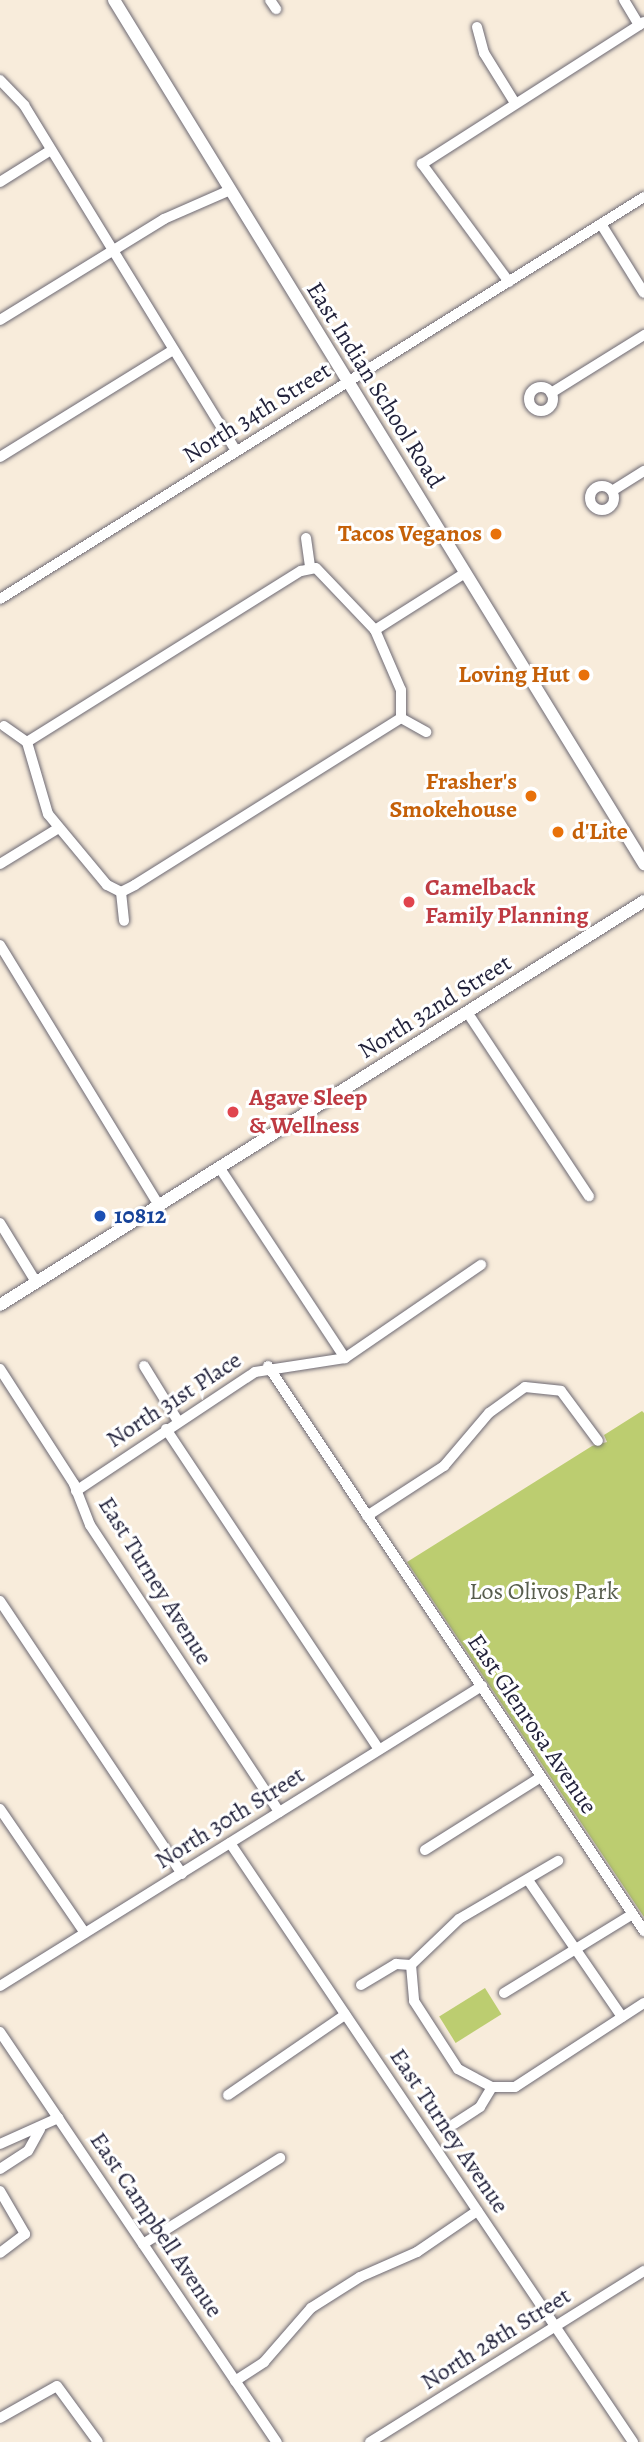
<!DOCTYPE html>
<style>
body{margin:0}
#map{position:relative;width:644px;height:2442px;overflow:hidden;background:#f8ecdb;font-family:Alegreya,serif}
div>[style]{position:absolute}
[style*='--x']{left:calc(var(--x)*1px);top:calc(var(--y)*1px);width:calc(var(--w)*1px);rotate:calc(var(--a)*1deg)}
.green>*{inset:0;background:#bccd70;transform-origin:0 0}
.roads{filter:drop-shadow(0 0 2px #6d6973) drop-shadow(0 0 2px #6d6973)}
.minor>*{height:10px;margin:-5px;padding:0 5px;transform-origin:5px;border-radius:5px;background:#fff}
.minor>.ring{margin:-5px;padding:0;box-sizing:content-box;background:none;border:10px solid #fff;border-radius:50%}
.major>*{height:12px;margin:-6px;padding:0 6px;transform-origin:6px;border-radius:6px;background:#fff}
.dots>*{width:19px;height:19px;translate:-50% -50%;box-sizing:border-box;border:4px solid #fff;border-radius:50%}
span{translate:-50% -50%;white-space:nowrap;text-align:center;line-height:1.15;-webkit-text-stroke:6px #fff;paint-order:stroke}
.street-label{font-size:24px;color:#22223b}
.food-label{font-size:24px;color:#c56008;font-weight:700}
.right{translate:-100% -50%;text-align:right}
.left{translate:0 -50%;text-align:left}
.health-label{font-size:24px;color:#be3a42;font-weight:700}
.transit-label{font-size:24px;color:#164399;font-weight:700}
.park-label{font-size:24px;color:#585e4e}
</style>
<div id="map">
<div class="green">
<div style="clip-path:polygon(642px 1411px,644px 1413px,644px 1917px,407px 1562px,592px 1446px,607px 1442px,604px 1435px)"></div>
<div style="left:485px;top:1988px;width:31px;height:54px;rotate:58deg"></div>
</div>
<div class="roads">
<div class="minor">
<div style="--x:270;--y:0;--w:11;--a:56"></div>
<div style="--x:624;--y:0;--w:29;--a:59"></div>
<div style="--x:639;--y:25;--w:6;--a:-31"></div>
<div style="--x:477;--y:27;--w:27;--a:75"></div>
<div style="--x:484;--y:53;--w:59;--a:58.2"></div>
<div style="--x:0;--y:80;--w:35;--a:46"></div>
<div style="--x:24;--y:105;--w:406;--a:58.5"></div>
<div style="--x:0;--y:182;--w:60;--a:-32.1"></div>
<div style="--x:601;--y:224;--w:81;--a:58.1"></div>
<div style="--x:509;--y:282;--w:147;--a:-126.4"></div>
<div style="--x:422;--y:164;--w:258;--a:-32.6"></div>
<div style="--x:0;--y:320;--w:193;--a:-31.6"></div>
<div style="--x:164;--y:219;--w:72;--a:-23.7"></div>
<div class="ring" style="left:529px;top:387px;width:14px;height:14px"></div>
<div style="--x:551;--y:393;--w:110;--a:-31.9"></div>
<div style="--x:0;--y:457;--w:203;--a:-31.7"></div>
<div class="ring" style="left:590px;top:486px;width:14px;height:14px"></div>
<div style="--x:612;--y:491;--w:38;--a:-32"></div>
<div style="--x:306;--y:538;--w:29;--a:82"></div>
<div style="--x:316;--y:568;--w:86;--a:46.4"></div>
<div style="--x:375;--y:630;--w:65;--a:66.6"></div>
<div style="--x:401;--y:690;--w:28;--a:90"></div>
<div style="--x:401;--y:718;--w:314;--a:147.9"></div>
<div style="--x:135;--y:885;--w:16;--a:153"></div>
<div style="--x:121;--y:892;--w:16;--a:-153"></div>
<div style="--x:107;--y:885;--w:92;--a:-129.7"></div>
<div style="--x:48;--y:814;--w:75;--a:-106.3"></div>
<div style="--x:27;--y:742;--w:323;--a:-32"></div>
<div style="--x:301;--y:571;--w:15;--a:-11"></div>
<div style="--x:0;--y:599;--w:759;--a:-31.97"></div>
<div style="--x:375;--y:630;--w:107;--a:-32.3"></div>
<div style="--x:401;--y:718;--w:29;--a:29"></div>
<div style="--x:4;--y:726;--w:28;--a:35"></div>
<div style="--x:0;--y:864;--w:67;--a:-31.6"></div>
<div style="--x:121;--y:892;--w:29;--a:84"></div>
<div style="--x:0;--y:945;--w:305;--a:58.6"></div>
<div style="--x:467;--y:1012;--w:221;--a:56.5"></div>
<div style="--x:219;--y:1167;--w:229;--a:56.6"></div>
<div style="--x:0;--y:1223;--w:69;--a:58.6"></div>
<div style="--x:144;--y:1366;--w:65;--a:58.3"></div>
<div style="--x:268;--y:1366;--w:679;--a:56.36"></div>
<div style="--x:0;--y:1369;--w:137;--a:57.2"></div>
<div style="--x:74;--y:1484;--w:44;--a:68.7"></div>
<div style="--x:90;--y:1525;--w:344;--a:56.6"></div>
<div style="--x:166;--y:1429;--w:384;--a:56.4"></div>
<div style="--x:76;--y:1491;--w:215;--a:-33.6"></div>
<div style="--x:255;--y:1372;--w:91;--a:-8.8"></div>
<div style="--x:345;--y:1358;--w:165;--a:-34.4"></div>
<div style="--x:367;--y:1516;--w:92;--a:-33"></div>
<div style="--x:444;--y:1466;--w:70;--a:-49.7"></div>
<div style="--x:489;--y:1413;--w:44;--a:-35.8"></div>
<div style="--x:525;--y:1387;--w:36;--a:6"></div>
<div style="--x:561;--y:1391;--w:62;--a:53.5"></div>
<div style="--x:0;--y:1601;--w:328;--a:56.3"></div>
<div style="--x:0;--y:1809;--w:150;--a:55.6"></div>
<div style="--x:230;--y:1843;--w:722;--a:56.07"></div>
<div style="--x:425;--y:1850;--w:137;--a:-32.2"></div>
<div style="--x:528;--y:1880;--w:166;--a:55.5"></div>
<div style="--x:411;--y:1965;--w:66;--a:-43.8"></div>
<div style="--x:459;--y:1919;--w:115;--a:-30.4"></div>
<div style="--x:411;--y:1965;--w:36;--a:85"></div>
<div style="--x:414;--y:2001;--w:81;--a:57.1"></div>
<div style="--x:458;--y:2069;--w:38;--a:28"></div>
<div style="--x:361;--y:1985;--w:41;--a:-31"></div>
<div style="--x:396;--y:1964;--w:15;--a:4"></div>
<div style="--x:0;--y:1986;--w:568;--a:-31.9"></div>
<div style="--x:504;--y:1993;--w:151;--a:-31.5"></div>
<div style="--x:0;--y:2032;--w:495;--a:56"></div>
<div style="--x:228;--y:2095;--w:142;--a:-34.4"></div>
<div style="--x:454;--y:2124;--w:31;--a:-33"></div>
<div style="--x:480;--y:2107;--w:23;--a:-59"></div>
<div style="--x:492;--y:2087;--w:23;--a:0"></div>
<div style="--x:515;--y:2087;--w:154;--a:-33.1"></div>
<div style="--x:0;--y:2144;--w:64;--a:-24.1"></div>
<div style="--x:0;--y:2169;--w:33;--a:-33"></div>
<div style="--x:28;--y:2151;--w:25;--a:-61"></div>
<div style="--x:0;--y:2191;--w:50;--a:59.8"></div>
<div style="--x:25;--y:2234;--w:31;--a:143"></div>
<div style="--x:143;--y:2244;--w:162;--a:-32.1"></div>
<div style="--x:235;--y:2381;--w:35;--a:-33"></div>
<div style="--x:264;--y:2362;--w:72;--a:-49"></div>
<div style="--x:311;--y:2308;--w:58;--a:-32.3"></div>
<div style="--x:360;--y:2277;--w:62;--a:-23.7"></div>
<div style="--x:417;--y:2252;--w:73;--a:-34.3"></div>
<div style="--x:0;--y:2418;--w:65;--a:-29.3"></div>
<div style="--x:57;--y:2386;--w:69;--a:53.8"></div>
<div style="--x:370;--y:2442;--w:323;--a:-32"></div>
</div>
<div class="major">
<div style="--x:114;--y:0;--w:1014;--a:58.47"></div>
<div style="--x:0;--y:1305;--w:760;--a:-32.1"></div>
</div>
</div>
<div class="dots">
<div style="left:496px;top:534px;background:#e8710a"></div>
<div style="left:584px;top:675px;background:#e8710a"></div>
<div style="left:531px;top:796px;background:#e8710a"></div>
<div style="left:558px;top:832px;background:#e8710a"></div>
<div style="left:409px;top:902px;background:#e0444e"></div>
<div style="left:233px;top:1112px;background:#e0444e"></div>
<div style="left:100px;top:1216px;background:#1a4fb4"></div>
</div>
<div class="street-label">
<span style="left:375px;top:385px;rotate:58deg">East Indian School Road</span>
<span style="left:257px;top:413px;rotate:-32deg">North 34th Street</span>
<span style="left:435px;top:1007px;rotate:-32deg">North 32nd Street</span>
<span style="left:174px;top:1400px;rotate:-33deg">North 31st Place</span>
<span style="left:155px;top:1581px;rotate:58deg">East Turney Avenue</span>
<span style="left:532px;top:1724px;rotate:56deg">East Glenrosa Avenue</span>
<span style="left:230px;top:1818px;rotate:-32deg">North 30th Street</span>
<span style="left:449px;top:2131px;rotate:56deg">East Turney Avenue</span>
<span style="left:156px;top:2225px;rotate:56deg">East Campbell Avenue</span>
<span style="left:496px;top:2339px;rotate:-32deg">North 28th Street</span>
</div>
<div class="food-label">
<span class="right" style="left:482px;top:534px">Tacos Veganos</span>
<span class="right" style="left:570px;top:675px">Loving Hut</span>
<span class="right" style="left:517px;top:796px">Frasher's<br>Smokehouse</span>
<span class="left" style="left:572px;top:832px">d'Lite</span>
</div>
<div class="health-label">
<span class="left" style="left:425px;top:902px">Camelback<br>Family Planning</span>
<span class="left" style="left:249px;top:1112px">Agave Sleep<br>&amp; Wellness</span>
</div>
<div class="transit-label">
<span class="left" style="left:114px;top:1216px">10812</span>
</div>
<div class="park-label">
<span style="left:544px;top:1592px">Los Olivos Park</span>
</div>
</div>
